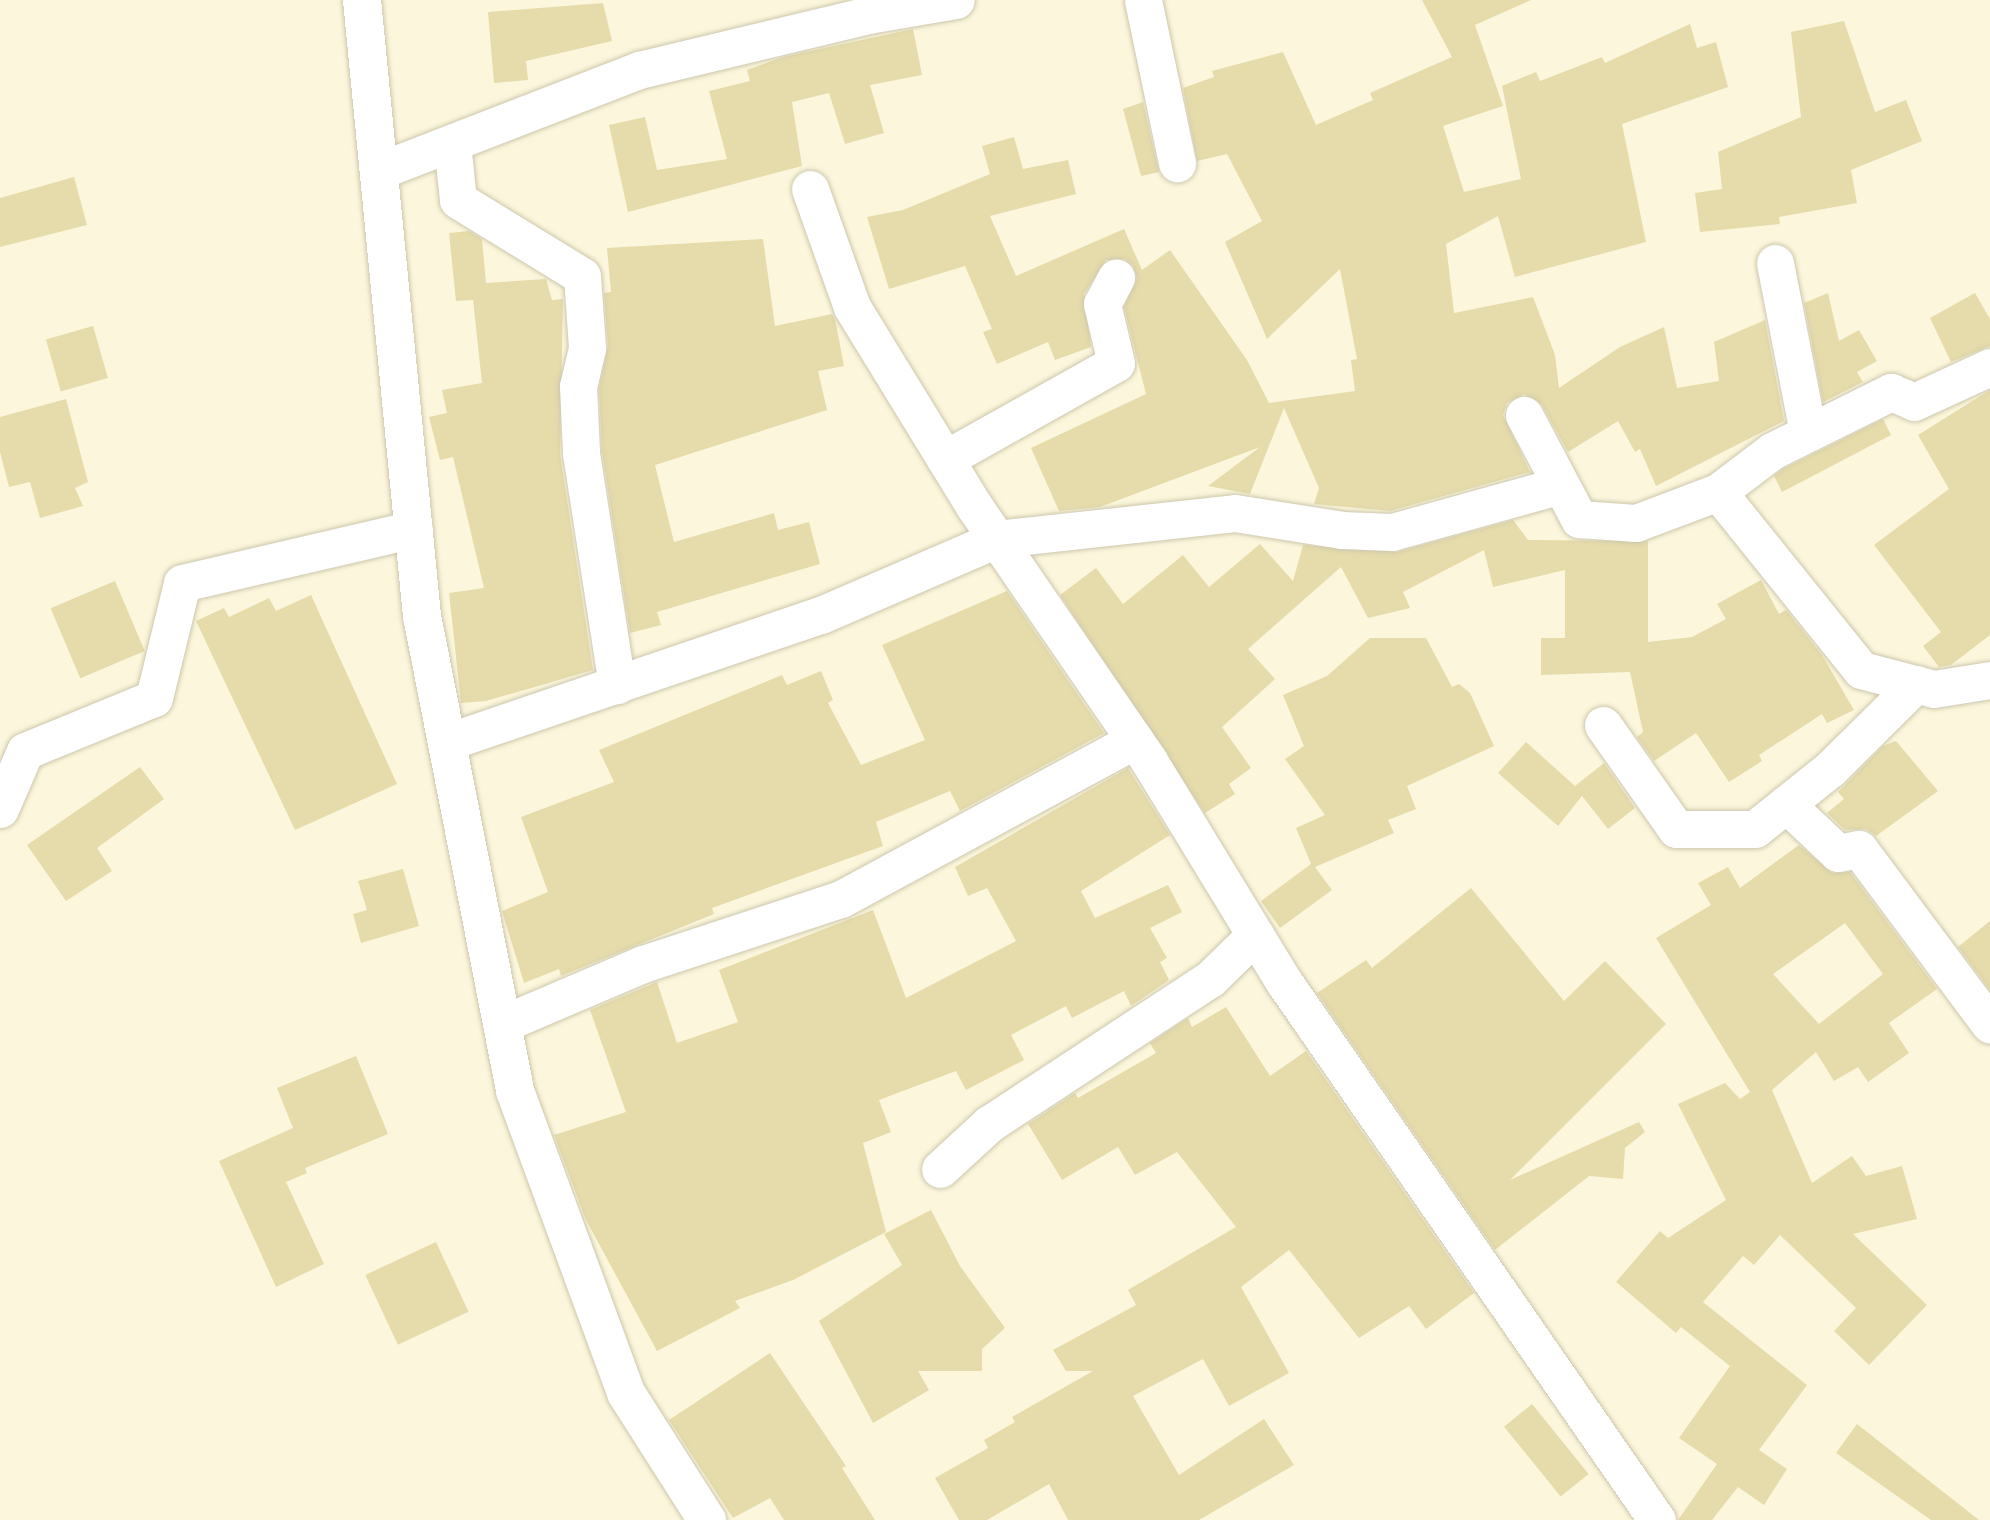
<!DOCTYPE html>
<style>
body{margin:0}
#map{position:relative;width:1990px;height:1520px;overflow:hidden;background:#fcf7dc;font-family:Roboto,sans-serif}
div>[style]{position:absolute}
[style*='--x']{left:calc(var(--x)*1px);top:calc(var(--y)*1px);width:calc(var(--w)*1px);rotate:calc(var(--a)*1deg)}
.building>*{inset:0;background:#e5dbab;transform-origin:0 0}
.roads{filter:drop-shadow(0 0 2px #ccc7ad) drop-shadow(0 0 2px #ccc7ad)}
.minor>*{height:37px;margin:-18.5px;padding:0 18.5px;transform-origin:18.5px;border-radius:18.5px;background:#fff}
.tertiary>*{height:38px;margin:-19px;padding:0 19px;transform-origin:19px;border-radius:19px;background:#fff}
span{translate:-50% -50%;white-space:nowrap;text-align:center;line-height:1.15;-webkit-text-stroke:7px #fcf7dc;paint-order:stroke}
</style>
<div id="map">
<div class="building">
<div style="clip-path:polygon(1422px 0,1531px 0,1475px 25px,1503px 106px,1443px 126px,1464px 192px,1521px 179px,1502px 86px,1536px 72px,1540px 81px,1602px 57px,1605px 63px,1690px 24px,1697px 48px,1716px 42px,1728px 87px,1622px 124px,1646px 242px,1515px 277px,1498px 216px,1446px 244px,1454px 313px,1533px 297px,1555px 355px,1559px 388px,1620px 347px,1664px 327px,1677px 388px,1719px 381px,1714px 342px,1765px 320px,1784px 421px,1656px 486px,1640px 449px,1635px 452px,1618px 421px,1568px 452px,1542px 405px,1524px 394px,1507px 403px,1503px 415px,1530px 472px,1390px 511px,1314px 504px,1319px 488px,1284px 408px,1250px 494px,1208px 486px,1260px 447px,1100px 507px,1059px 511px,1031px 448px,1146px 394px,1124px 307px,1137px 278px,1133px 266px,1125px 259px,1106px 260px,1084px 294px,1091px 347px,1055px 360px,1048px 342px,997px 364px,983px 332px,992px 329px,965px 266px,889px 289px,867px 217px,903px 210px,990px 174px,982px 146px,1014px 137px,1023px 169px,1068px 160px,1076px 194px,990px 216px,1016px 276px,1124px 229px,1142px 270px,1170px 250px,1247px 360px,1269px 403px,1355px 391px,1351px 360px,1357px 359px,1340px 269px,1267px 339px,1225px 242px,1262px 221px,1227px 154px,1197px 161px,1183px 88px,1214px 77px,1212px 71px,1283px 52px,1316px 125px,1373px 100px,1370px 93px,1452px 57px)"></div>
<div style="clip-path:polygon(603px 3px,612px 41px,526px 61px,528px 80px,494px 83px,488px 12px)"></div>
<div style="clip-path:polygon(1844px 21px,1875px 112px,1906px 100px,1922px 141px,1851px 170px,1857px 203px,1779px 217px,1780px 224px,1700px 232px,1695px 193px,1722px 189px,1718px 152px,1801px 117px,1791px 32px)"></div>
<div style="clip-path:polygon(913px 29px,922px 75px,870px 85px,884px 133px,845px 144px,829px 93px,792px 102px,802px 166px,628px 212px,609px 125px,645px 117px,657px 170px,727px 159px,709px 91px,750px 81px,747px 70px,783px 57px)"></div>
<div style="clip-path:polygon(1143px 102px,1159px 172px,1141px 176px,1123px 109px)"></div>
<div style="clip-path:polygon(74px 177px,87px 225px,0 247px,0 198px)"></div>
<div style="clip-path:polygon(469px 231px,482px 239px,486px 283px,546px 279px,552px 300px,563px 299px,560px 454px,593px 670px,486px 701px,461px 703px,449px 593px,484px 588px,453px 457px,440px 460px,429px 417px,447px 413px,442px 390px,482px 383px,473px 300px,456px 301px,449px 233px)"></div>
<div style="clip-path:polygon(763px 239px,775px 326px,832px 314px,835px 319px,844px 366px,818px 371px,827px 410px,655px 465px,674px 542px,774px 513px,778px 530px,809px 522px,820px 564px,657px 612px,661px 625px,630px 633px,602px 451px,599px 388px,608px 347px,604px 293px,611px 292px,607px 248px)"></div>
<div style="clip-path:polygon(1828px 293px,1839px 341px,1859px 330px,1877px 361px,1857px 372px,1863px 382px,1823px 402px,1804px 303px)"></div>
<div style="clip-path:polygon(1975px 293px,1990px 319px,1990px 346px,1951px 362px,1930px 318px)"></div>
<div style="left:93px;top:326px;width:54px;height:49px;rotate:74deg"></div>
<div style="clip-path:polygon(1990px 390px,1990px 635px,1951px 665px,1939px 667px,1923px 646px,1941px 632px,1874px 545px,1949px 489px,1918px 435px)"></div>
<div style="clip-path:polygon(66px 399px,88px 482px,75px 488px,83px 506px,40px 518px,30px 482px,9px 487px,0 452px,0 417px)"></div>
<div style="clip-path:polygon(1883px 419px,1891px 435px,1782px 492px,1774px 476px,1783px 469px)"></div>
<div style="clip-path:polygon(1513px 520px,1528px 540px,1648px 541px,1648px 642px,1692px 637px,1726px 619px,1717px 604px,1761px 580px,1779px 614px,1786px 610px,1822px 655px,1854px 710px,1827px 723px,1822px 714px,1759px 755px,1762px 761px,1729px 782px,1696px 733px,1654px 761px,1637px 737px,1643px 732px,1630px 672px,1541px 675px,1541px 638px,1565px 638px,1565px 570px,1493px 587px,1484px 550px,1403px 592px,1410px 608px,1368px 618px,1341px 567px,1248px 649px,1275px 679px,1222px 727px,1251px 768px,1229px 784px,1235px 794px,1205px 813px,1060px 595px,1096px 568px,1123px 604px,1183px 555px,1209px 587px,1260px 544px,1293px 581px,1303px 545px,1397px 552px)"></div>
<div style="left:115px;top:581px;width:76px;height:70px;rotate:67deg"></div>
<div style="clip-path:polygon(1007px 591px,1104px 733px,960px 811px,950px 791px,876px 822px,883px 846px,712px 908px,714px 914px,561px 976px,559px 969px,524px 983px,502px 911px,548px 892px,521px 817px,614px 782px,599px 750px,782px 675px,787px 685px,821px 671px,833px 700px,828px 703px,861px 765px,925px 740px,882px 645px)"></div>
<div style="clip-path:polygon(311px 595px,397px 784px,295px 830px,196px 621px,224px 608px,229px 617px,269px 598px,276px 611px)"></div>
<div style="clip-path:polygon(1370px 638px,1426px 638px,1452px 687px,1459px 684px,1470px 693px,1494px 746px,1407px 786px,1416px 809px,1388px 820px,1394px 833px,1315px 867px,1332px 890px,1280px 928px,1261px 901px,1311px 864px,1296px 828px,1325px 815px,1285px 759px,1304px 746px,1283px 695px,1327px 676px)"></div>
<div style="clip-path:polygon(1896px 741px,1938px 791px,1876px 836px,1866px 829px,1845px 830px,1827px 813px,1844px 799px,1838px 792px,1883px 746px)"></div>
<div style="clip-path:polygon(1526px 742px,1575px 786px,1604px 763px,1635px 808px,1608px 829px,1582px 796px,1558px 826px,1498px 773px)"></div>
<div style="clip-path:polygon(140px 767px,164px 799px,97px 848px,112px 871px,66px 901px,27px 845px)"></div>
<div style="clip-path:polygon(1128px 768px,1170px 835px,1081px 891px,1095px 918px,1168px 885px,1182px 912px,1150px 928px,1167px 958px,1160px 962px,1169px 980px,1131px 1006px,1124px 991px,1072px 1018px,1066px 1006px,1011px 1035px,1024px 1060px,966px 1090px,956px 1071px,879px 1100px,891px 1132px,863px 1143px,886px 1232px,793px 1280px,735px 1301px,740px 1308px,657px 1351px,586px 1220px,554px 1135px,626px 1112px,590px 1010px,657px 982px,677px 1043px,738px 1022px,719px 970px,873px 910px,906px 998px,1016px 941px,987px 888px,968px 896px,955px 867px)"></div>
<div style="clip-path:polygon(evenodd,1799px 845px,1832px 873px,1850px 872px,1937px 989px,1889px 1023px,1909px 1053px,1868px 1082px,1858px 1067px,1834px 1081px,1816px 1052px,1772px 1090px,1812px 1183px,1852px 1156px,1866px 1176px,1902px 1166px,1917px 1219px,1853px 1234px,1927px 1305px,1869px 1365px,1834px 1331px,1856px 1308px,1780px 1235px,1754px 1265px,1743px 1256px,1703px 1302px,1807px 1385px,1759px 1450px,1787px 1469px,1764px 1505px,1738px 1487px,1712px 1520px,1678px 1520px,1717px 1464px,1679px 1438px,1730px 1366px,1681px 1327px,1676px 1333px,1616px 1282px,1660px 1231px,1668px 1238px,1726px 1200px,1678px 1104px,1725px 1083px,1740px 1099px,1750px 1092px,1656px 938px,1711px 905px,1698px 883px,1728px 867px,1740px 888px,1799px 845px,1845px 923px,1883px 974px,1819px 1024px,1773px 974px,1845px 923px)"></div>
<div style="clip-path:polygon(403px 869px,419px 926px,361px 943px,353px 914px,367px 910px,358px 881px)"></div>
<div style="clip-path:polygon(1471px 888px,1564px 1001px,1605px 961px,1666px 1024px,1510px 1180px,1639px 1122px,1645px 1132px,1625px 1148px,1623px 1179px,1589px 1176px,1495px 1250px,1317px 993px,1366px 960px,1372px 968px)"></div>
<div style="clip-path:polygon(1990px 921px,1990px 990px,1958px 947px)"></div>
<div style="clip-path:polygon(1226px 1007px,1270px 1076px,1306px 1051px,1474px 1293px,1426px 1329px,1409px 1306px,1359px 1338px,1289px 1250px,1241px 1287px,1289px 1373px,1229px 1406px,1203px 1359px,1133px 1396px,1179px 1475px,1264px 1419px,1294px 1465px,1199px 1520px,1068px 1520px,1049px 1484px,987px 1520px,959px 1520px,935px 1478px,988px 1448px,984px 1440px,1015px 1422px,1012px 1417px,1093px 1371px,1066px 1371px,1053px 1350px,1136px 1305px,1128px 1290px,1236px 1227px,1177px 1152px,1135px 1175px,1118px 1147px,1062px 1180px,1028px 1124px,1075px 1093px,1078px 1098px,1156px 1053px,1150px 1043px,1188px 1018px,1192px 1027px)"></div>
<div style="clip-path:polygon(356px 1056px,388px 1134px,305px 1168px,307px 1173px,286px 1182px,324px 1264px,276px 1287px,219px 1161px,293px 1128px,277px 1088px)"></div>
<div style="clip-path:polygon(931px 1210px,960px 1266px,1005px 1328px,982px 1349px,982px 1371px,918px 1371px,929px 1390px,873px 1423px,819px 1321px,902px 1265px,884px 1234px)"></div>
<div style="left:436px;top:1242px;width:77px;height:78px;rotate:65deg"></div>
<div style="clip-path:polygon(770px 1353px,846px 1466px,842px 1468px,875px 1520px,784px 1520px,770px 1498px,733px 1518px,669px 1420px)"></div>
<div style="left:1532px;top:1404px;width:90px;height:36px;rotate:51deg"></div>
<div style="clip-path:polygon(1857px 1424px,1979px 1520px,1931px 1520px,1836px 1453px)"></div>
</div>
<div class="roads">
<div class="minor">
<div style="--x:1143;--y:0;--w:167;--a:78.2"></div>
<div style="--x:452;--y:143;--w:57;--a:84"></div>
<div style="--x:458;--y:200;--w:145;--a:31.5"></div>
<div style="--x:582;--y:276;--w:72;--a:86"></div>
<div style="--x:587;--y:348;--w:39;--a:103"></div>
<div style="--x:578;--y:386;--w:67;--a:87.4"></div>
<div style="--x:581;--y:453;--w:235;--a:81.2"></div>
<div style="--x:381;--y:170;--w:277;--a:-21.2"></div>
<div style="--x:639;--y:70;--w:236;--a:-13.5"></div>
<div style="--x:868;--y:15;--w:89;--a:-9.7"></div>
<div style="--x:810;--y:189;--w:125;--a:70.4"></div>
<div style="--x:852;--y:307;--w:233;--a:58.5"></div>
<div style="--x:974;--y:506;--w:309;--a:55.5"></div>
<div style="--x:1149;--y:761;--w:259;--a:58.6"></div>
<div style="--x:1284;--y:982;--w:655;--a:55.27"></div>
<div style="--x:1775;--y:263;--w:173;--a:79"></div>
<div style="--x:1524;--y:415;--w:118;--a:62.1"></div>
<div style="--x:1579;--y:519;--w:57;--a:4"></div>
<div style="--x:1636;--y:523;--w:88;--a:-20.7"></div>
<div style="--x:1718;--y:492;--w:228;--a:51.2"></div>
<div style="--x:1861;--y:670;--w:75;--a:14.6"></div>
<div style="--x:1934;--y:689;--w:57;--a:-9.1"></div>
<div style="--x:945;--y:459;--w:196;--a:-29.3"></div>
<div style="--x:1116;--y:363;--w:61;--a:-103.3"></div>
<div style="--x:1102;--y:304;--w:30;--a:-62"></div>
<div style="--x:1718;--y:492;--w:68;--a:-37.2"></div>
<div style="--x:1772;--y:451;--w:133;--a:-26.4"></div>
<div style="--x:1891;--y:392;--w:25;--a:23"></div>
<div style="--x:1914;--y:402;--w:84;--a:-24.7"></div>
<div style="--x:1603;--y:725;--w:127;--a:54.9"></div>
<div style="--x:1676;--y:829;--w:79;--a:0"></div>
<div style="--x:1755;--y:829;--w:96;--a:-38.7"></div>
<div style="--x:1830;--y:769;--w:121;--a:-44.7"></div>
<div style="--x:447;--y:742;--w:395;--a:-18.8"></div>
<div style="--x:821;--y:615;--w:192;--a:-23.4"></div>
<div style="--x:997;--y:539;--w:239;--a:-6.2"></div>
<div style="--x:1235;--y:513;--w:108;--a:9"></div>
<div style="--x:1342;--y:530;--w:50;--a:2.3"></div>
<div style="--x:1392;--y:532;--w:175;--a:-15.5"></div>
<div style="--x:1786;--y:804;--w:71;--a:43.3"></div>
<div style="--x:1838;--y:853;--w:21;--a:-11"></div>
<div style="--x:1859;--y:849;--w:219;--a:53.3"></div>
<div style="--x:0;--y:809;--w:63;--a:-66.7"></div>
<div style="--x:25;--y:751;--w:139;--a:-22.3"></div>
<div style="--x:154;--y:698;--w:118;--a:-76.3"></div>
<div style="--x:182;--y:583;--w:238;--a:-13.1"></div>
<div style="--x:502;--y:1024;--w:153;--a:-23.1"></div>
<div style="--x:643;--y:964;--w:208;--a:-18.2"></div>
<div style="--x:841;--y:899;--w:334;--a:-28.4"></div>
<div style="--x:940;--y:1169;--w:67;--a:-42.6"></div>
<div style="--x:989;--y:1124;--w:264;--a:-33.3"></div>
<div style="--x:1210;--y:979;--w:63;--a:-44.4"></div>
</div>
<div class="tertiary">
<div style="--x:362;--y:0;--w:619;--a:84.44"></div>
<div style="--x:422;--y:616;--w:484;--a:78.9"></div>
<div style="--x:515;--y:1091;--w:322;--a:69.8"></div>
<div style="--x:626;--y:1393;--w:151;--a:57.5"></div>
</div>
</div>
</div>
